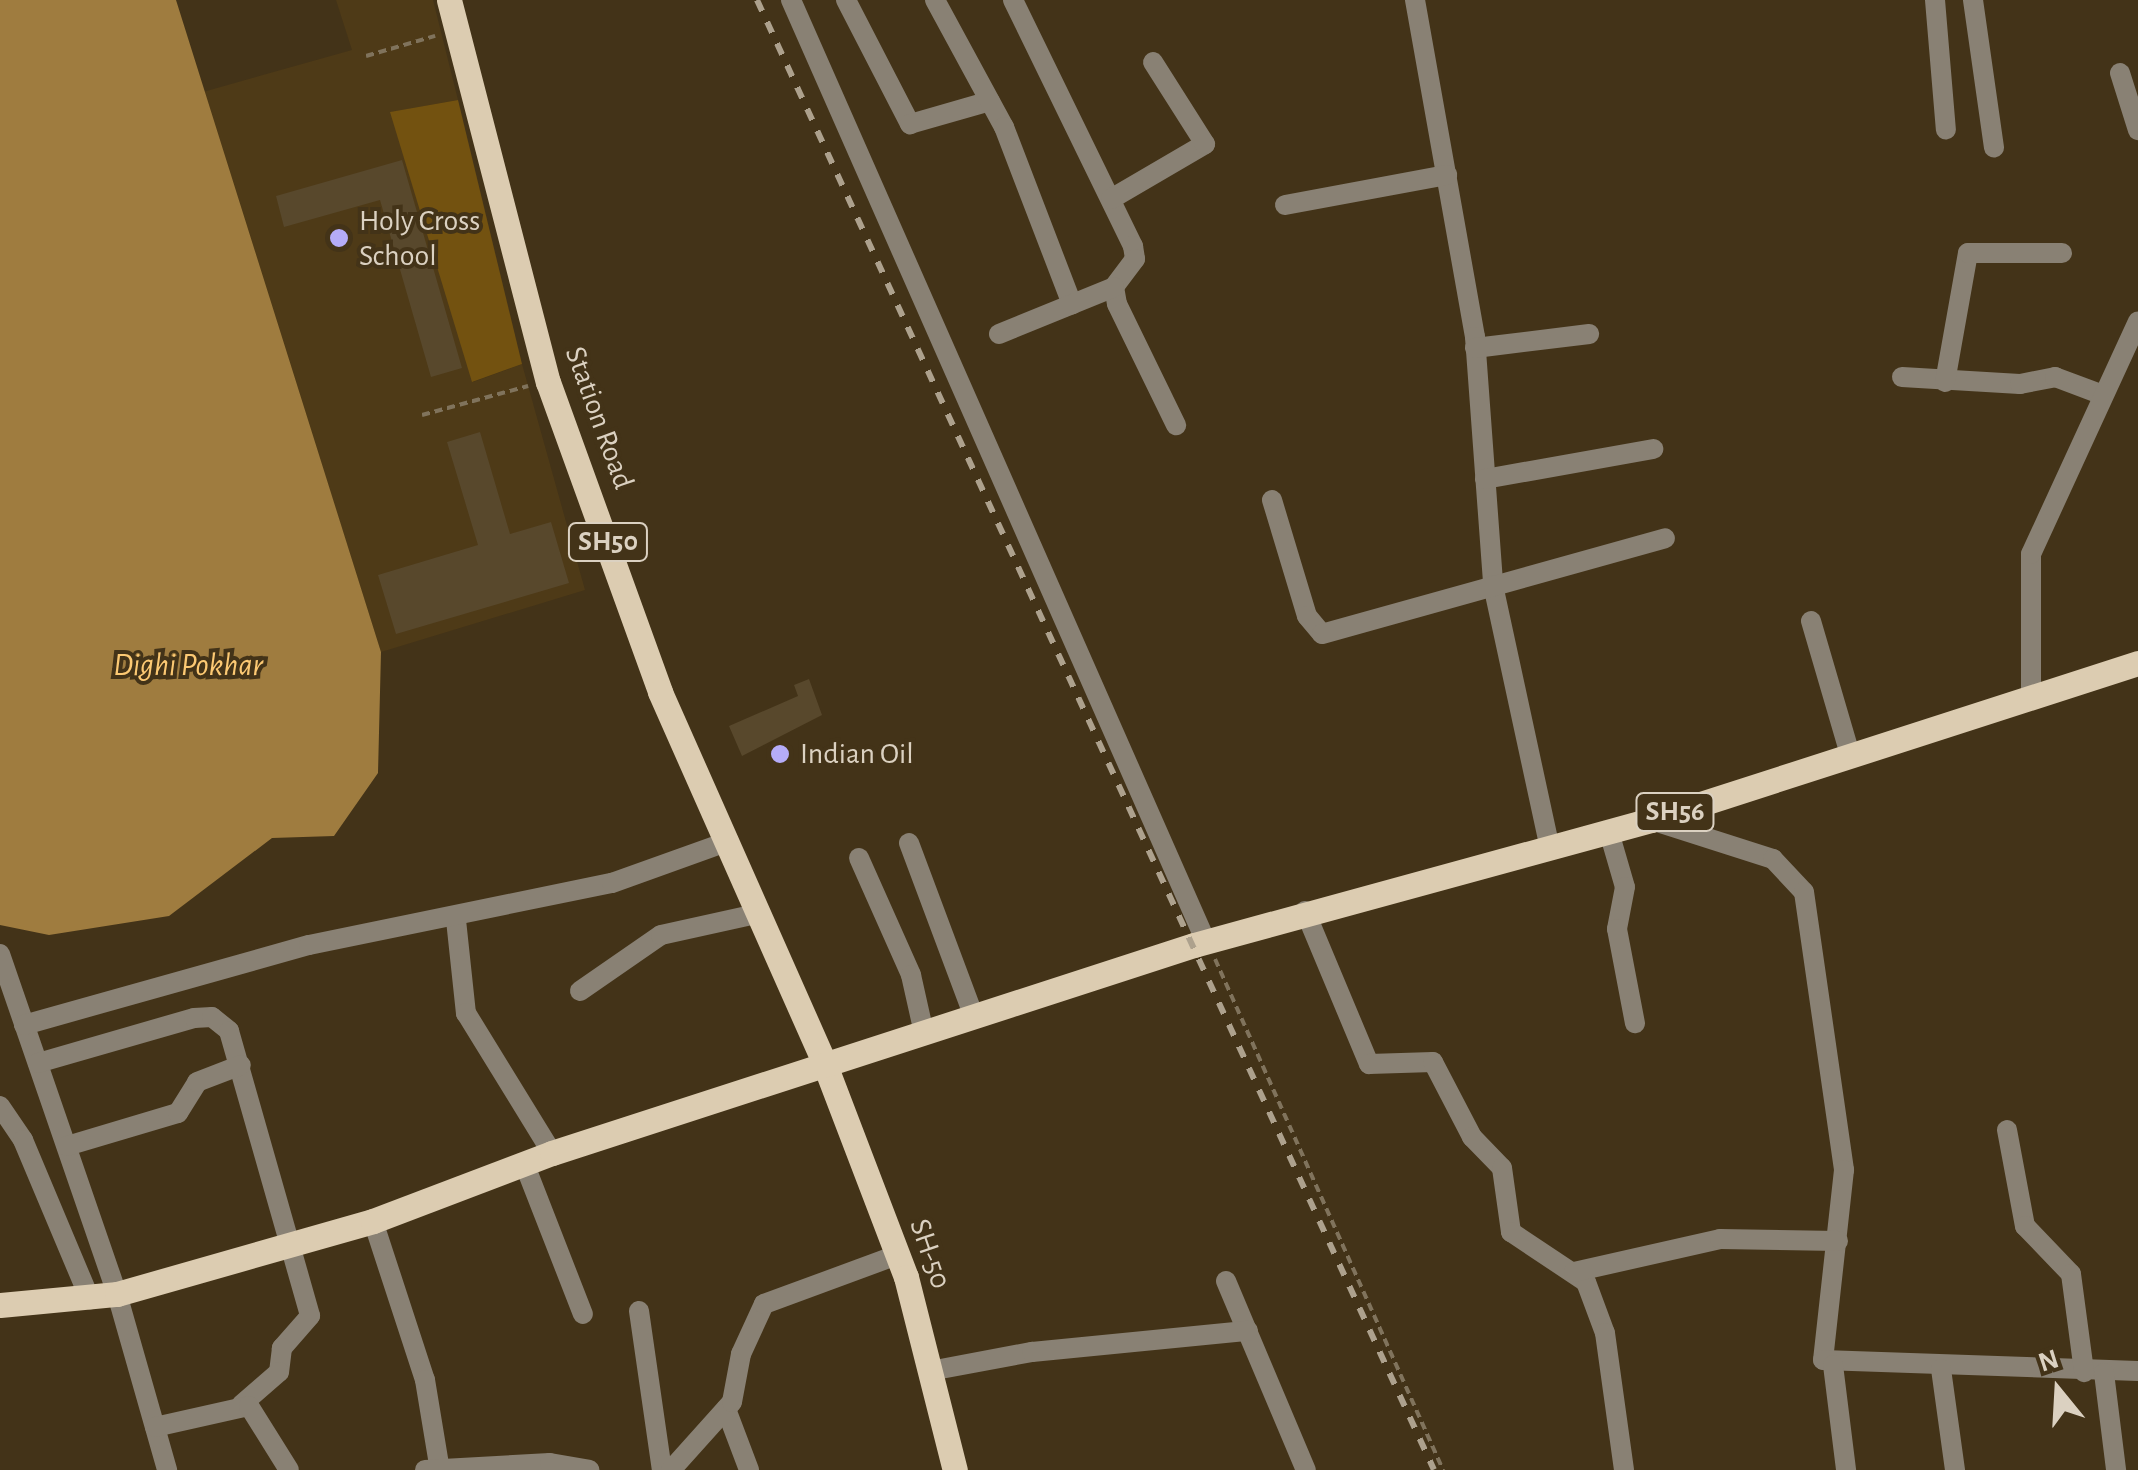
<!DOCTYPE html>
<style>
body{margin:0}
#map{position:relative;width:2138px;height:1470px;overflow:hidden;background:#433318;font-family:"Alegreya Sans",sans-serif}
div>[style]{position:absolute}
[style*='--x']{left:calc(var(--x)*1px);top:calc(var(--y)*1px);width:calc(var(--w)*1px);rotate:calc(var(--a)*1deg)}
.built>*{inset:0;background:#4e3a17}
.green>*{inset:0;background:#735210}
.water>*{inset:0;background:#9f7c3f}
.building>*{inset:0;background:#58482c}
.path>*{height:4px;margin-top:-2px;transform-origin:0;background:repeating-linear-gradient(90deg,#80735c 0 8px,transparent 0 13px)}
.minor>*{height:20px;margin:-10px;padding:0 10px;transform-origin:10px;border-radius:10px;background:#898174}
.primary>*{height:25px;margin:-12.5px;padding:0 12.5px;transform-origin:12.5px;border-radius:12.5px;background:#dcccb1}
.rail>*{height:6px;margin-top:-3px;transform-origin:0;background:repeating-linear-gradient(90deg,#ada18d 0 12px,transparent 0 24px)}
.dots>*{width:28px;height:28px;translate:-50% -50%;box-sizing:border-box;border:5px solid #433318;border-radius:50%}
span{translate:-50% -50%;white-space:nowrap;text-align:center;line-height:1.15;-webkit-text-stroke:8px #433318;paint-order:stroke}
.shield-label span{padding:2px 8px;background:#433318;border:2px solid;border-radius:8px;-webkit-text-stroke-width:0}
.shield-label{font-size:28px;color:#dbd1c1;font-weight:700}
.poi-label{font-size:30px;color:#dbd1c1}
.left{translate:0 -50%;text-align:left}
.street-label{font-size:30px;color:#dbd1c1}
.water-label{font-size:32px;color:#fcc973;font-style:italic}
.north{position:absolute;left:2008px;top:1340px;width:100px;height:100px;-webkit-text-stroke:8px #433318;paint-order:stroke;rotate:342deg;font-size:28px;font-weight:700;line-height:40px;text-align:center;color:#dbd1c1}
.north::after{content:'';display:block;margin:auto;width:35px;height:45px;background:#dbd1c1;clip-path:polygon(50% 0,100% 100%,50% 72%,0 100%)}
</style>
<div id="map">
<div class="built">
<div style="clip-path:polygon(336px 0,433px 0,458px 100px,391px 112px,473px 382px,522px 364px,585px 590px,381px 652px,203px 92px,352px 50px)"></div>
</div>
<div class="green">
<div style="clip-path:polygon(458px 100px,522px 364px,472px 382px,390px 112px)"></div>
</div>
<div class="water">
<div style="clip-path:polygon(0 0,176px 0,381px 652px,378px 773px,334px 836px,272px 838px,169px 916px,49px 935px,0 925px)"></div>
</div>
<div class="building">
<div style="clip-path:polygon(402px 160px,462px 368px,431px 377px,380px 200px,284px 227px,276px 196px)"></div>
<div style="clip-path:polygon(480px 432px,510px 534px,551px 522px,569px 583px,396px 634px,378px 575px,478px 545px,447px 442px)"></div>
<div style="clip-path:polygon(809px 679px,822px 715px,742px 756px,729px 726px,798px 696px,794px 685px)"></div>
</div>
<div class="path">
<div style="--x:366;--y:56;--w:72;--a:-16.2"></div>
<div style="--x:422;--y:415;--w:110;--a:-15.3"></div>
<div style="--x:1215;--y:959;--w:560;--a:65.95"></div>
</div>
<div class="minor">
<div style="--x:791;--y:0;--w:1029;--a:66.22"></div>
<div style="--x:846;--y:0;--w:140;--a:62.7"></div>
<div style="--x:910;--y:124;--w:83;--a:-16"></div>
<div style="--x:935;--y:0;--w:145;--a:61.5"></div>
<div style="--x:1004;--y:127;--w:190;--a:69"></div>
<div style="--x:1013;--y:0;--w:274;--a:64"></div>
<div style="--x:1133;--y:246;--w:13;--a:81"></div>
<div style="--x:1135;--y:259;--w:35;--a:127"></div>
<div style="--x:1114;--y:287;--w:17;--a:80"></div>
<div style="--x:1117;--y:304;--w:135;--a:64"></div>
<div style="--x:1415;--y:0;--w:342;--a:79.9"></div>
<div style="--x:1475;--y:337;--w:249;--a:85.8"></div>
<div style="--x:1493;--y:585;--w:270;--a:77.8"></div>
<div style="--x:1935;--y:0;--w:130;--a:85.2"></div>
<div style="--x:1973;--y:0;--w:149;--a:81.9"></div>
<div style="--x:2120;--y:73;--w:60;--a:72.5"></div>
<div style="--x:1111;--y:199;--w:109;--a:-30.3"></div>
<div style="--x:1205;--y:144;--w:97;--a:-122.4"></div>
<div style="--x:1285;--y:205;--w:165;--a:-10.5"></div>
<div style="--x:999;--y:334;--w:124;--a:-22.2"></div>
<div style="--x:1475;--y:348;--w:115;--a:-7"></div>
<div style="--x:1902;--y:377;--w:118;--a:3.4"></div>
<div style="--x:2020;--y:384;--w:36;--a:-11"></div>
<div style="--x:2055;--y:377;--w:51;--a:20.6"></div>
<div style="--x:1945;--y:382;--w:131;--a:-79.9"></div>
<div style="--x:1968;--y:253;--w:94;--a:0"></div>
<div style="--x:1485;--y:479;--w:171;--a:-10.1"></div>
<div style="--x:1272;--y:500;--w:121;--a:73.2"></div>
<div style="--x:1307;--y:616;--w:23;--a:50"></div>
<div style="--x:1322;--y:634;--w:356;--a:-15.6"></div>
<div style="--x:1811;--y:621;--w:139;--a:73.7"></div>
<div style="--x:2031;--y:696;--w:142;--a:-90"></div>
<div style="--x:2031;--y:554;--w:256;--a:-65.3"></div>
<div style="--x:1651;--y:820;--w:128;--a:17.7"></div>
<div style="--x:1773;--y:859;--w:45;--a:46.8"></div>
<div style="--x:1804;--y:892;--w:281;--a:81.8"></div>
<div style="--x:1844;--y:1170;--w:191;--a:96.3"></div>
<div style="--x:1823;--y:1360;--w:315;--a:2"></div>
<div style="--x:1609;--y:832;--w:57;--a:73.8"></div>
<div style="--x:1625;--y:887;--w:43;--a:100.8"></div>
<div style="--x:1617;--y:929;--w:96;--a:79.2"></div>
<div style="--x:909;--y:843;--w:186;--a:69.5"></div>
<div style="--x:859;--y:858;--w:128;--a:66"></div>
<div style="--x:911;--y:975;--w:59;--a:77.4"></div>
<div style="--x:1305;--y:911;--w:166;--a:67.3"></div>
<div style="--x:1369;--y:1064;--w:64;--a:-1.8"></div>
<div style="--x:1433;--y:1062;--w:85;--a:62.5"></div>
<div style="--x:1472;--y:1137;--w:43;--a:45.9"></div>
<div style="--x:1502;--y:1168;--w:65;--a:82"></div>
<div style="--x:1511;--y:1232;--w:90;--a:33.7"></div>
<div style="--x:1586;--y:1282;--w:54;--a:69.6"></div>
<div style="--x:1605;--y:1333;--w:138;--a:82.1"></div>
<div style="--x:456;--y:920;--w:94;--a:83.9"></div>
<div style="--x:466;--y:1013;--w:164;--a:58.4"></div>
<div style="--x:0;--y:954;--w:360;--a:71"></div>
<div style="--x:117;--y:1294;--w:183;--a:74.1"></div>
<div style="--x:580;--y:991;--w:98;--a:-34.7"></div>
<div style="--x:661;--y:935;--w:102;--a:-12.4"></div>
<div style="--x:24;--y:1025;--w:296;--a:-15.7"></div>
<div style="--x:309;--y:945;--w:309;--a:-11.6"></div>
<div style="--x:612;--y:883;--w:124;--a:-19.7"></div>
<div style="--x:38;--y:1063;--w:162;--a:-16.1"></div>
<div style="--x:194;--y:1018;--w:18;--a:-3"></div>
<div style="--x:212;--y:1017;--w:22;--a:39"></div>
<div style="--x:229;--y:1031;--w:296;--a:74.1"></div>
<div style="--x:310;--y:1316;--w:43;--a:131.2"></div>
<div style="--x:282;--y:1348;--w:24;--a:97"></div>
<div style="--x:279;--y:1372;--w:50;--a:139"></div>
<div style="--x:0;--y:1106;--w:41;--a:55.9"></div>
<div style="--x:23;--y:1140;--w:173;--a:67.2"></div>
<div style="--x:2007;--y:1130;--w:98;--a:79.4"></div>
<div style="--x:2025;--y:1226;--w:66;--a:46.2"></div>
<div style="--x:2071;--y:1274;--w:99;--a:82.4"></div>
<div style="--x:67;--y:1146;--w:116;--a:-16.6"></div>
<div style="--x:178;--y:1113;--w:36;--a:-58"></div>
<div style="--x:197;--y:1082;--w:47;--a:-21.1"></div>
<div style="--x:524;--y:1163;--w:162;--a:68.7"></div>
<div style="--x:373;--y:1221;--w:167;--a:71.9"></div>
<div style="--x:425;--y:1380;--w:86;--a:80.6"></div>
<div style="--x:1574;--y:1272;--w:150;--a:-12.7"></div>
<div style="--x:1720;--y:1239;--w:118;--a:1"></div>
<div style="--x:1226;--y:1281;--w:205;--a:67.1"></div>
<div style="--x:639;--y:1311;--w:161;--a:81.8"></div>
<div style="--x:1833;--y:1365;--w:106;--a:82.9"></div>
<div style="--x:1941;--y:1369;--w:102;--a:82.1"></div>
<div style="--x:930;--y:1371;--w:104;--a:-10.6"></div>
<div style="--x:1032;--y:1352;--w:217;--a:-5.6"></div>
<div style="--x:2104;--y:1373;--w:98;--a:82.9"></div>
<div style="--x:726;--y:1409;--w:65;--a:69.3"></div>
<div style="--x:155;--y:1427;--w:96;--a:-12.6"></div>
<div style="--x:249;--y:1406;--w:75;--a:58"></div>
<div style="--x:425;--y:1470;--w:125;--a:-3.2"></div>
<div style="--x:550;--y:1463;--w:40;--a:10"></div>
<div style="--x:671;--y:1470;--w:91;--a:-48.1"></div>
<div style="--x:732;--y:1402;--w:49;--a:-79.4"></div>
<div style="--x:741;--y:1354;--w:55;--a:-65.3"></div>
<div style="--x:764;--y:1304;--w:142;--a:-20.2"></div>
</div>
<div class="primary">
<div style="--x:449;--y:0;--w:395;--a:75.5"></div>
<div style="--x:548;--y:382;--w:330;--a:70.1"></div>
<div style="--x:660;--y:692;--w:408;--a:66.1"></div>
<div style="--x:825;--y:1065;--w:227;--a:69.1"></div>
<div style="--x:906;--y:1277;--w:199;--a:75.8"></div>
<div style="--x:0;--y:1305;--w:118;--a:-5.4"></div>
<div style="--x:117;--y:1294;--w:266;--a:-15.9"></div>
<div style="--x:373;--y:1221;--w:191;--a:-20.8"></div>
<div style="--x:552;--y:1153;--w:675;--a:-17.95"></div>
<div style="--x:1194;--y:945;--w:474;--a:-15.3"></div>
<div style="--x:1651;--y:820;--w:512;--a:-17.87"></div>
</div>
<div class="rail">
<div style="--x:757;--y:0;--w:1618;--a:65.27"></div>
</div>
<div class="dots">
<div style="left:339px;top:238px;background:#b5acf8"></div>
<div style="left:780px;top:754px;background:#b5acf8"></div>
</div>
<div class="shield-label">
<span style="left:608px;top:542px">SH50</span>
<span style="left:1675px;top:812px">SH56</span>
</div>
<div class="poi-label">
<span class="left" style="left:359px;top:238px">Holy Cross<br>School</span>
<span class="left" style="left:800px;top:754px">Indian Oil</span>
</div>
<div class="street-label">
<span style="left:599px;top:418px;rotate:70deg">Station Road</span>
<span style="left:930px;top:1254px;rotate:71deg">SH-50</span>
</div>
<div class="water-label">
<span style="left:188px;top:665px">Dighi Pokhar</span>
</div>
<div class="north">N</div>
</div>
